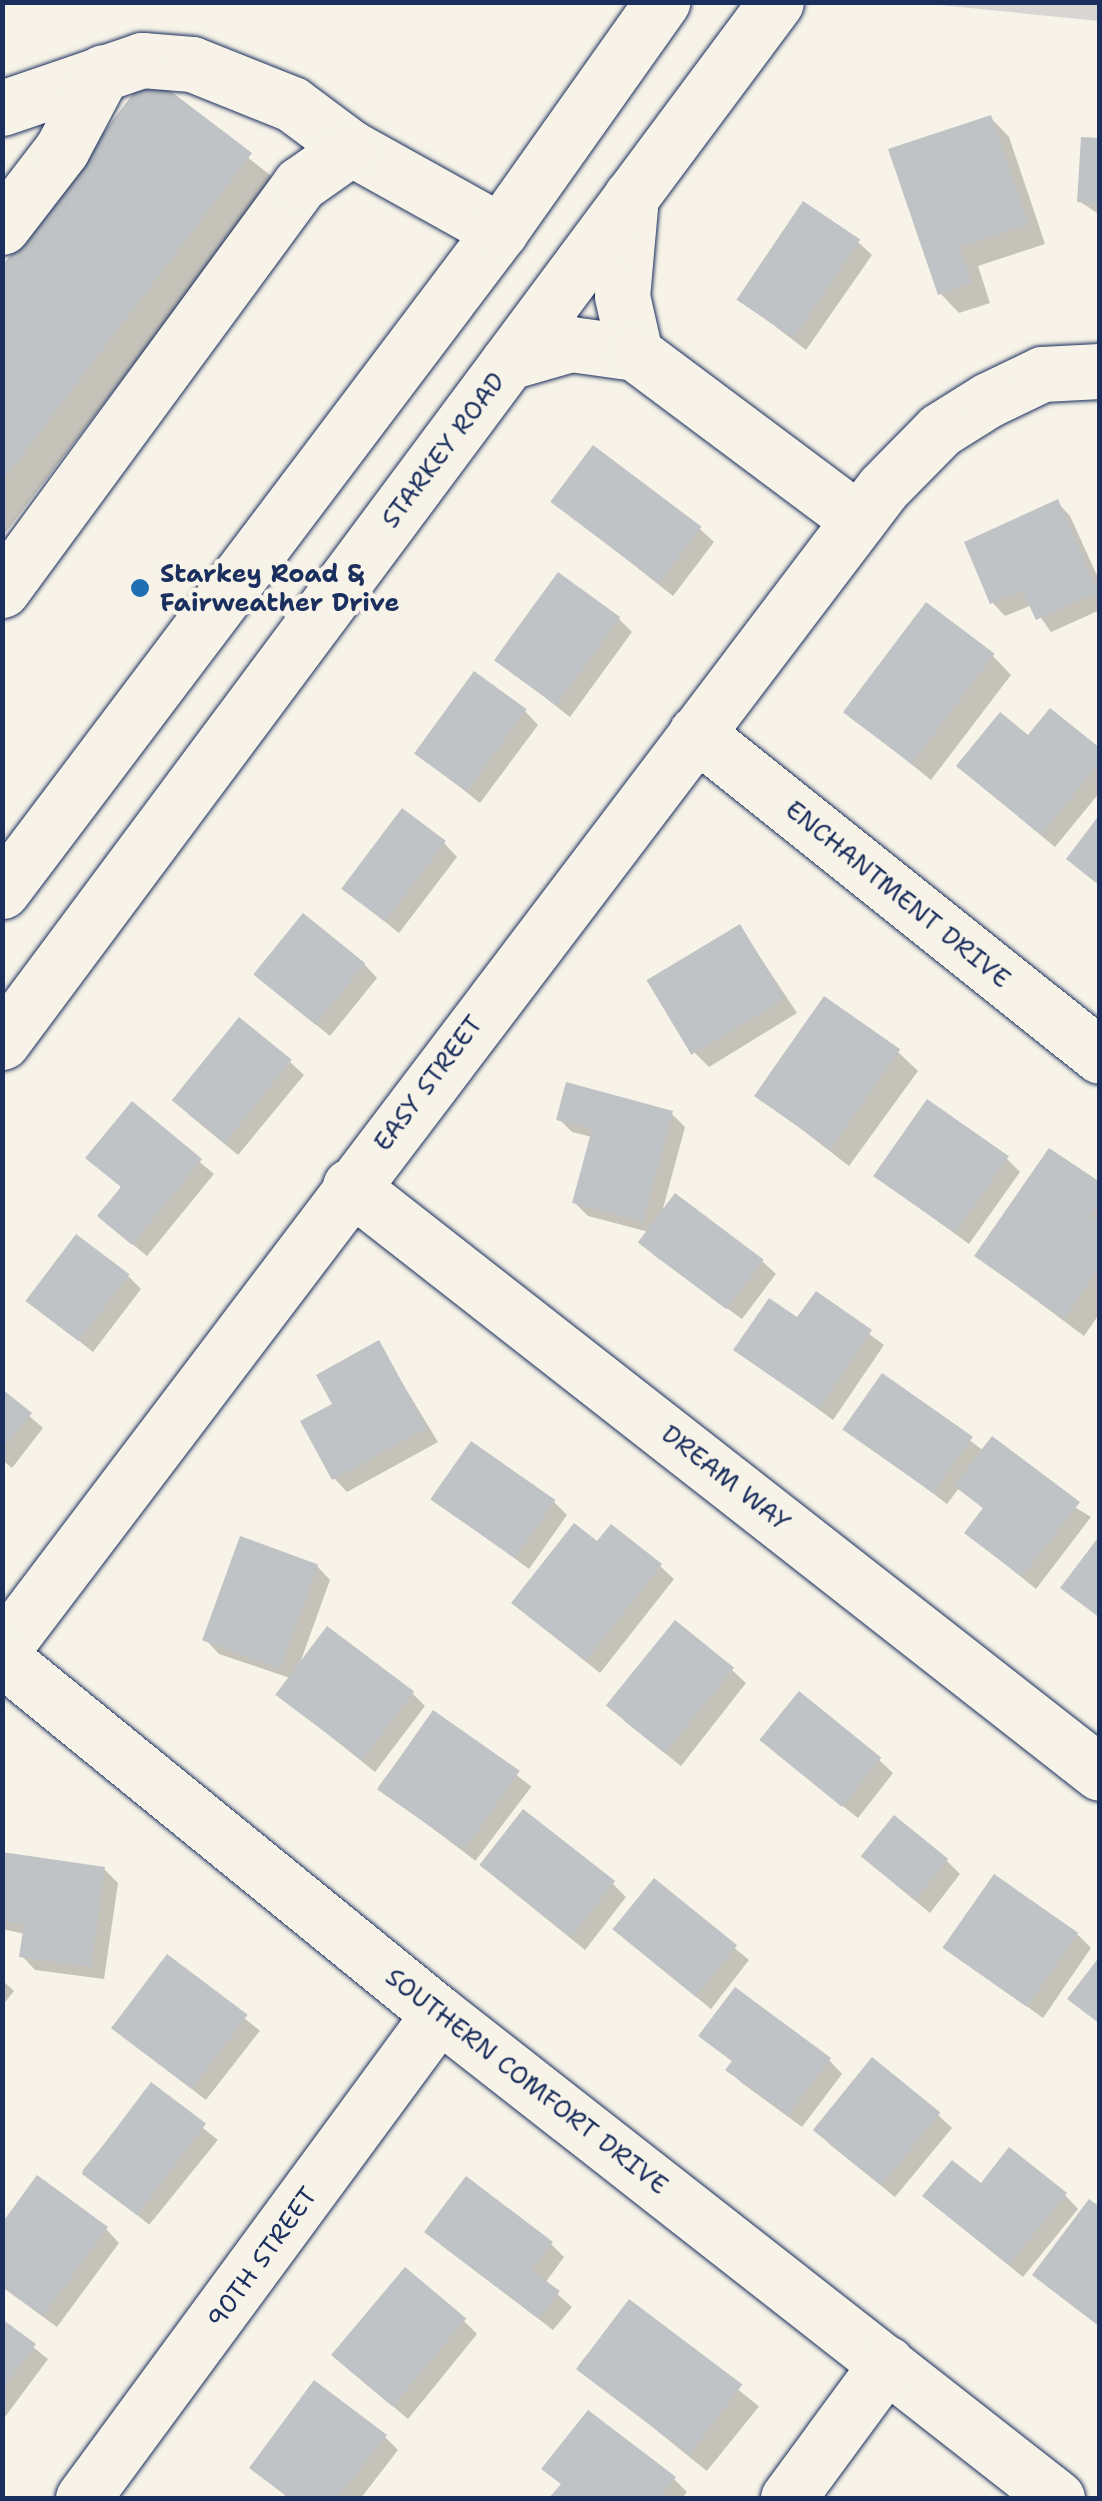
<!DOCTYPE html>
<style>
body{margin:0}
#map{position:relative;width:1102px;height:2501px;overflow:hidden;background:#f7f3e8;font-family:"Shantell Sans",sans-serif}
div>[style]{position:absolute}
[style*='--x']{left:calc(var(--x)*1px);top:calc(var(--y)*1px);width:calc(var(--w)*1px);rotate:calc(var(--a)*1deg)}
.green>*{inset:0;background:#d7d6d4}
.shadow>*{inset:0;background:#0003;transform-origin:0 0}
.building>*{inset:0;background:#c0c3c5;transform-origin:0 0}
.roads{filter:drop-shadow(0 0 2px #1b2f5e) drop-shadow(0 0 2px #1b2f5e)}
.minor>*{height:55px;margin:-27.5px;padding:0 27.5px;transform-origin:27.5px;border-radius:27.5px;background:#f7f3e8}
.major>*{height:55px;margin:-27.5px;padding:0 27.5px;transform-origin:27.5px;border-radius:27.5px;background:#f7f3e8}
.dots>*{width:28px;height:28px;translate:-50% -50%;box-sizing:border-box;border:5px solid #f7f3e8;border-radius:50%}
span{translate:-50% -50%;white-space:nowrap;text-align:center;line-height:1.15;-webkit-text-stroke:9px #f7f3e8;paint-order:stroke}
.street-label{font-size:25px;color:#1b2f5e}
.poi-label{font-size:25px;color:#1b2f5e;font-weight:700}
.left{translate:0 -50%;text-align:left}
.frame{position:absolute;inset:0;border:5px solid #1b2f5e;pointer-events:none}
</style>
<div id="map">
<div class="green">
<div style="clip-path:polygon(920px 3px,1099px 3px,1099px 21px)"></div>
</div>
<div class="shadow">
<div style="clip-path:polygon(148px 78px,275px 179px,2px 537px,2px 270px)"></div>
<div style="clip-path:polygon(990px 117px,1009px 137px,1045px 244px,978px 266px,990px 303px,959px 313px,940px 293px)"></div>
<div style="clip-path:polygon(1100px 140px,1100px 215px,1079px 201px)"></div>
<div style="clip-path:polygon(858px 242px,872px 255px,806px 350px,738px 298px)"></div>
<div style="clip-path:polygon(554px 502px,700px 529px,714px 542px,673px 596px)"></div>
<div style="clip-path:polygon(1057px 502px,1070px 516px,1100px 582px,1100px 610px,1051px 632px,1032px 605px,1005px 616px,992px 602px)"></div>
<div style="clip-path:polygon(619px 619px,632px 632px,570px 717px,497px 660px)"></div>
<div style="clip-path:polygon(992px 655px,1011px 675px,931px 780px,845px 711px)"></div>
<div style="clip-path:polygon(525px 711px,538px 725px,480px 803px,417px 753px)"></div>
<div style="clip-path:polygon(1028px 739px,1100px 752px,1100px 792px,1055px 847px,973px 779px)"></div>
<div style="clip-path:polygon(444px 843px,457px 857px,399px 933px,343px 888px)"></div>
<div style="clip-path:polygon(740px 927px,797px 1013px,709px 1067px,695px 1053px)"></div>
<div style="clip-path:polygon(364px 964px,377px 978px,330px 1036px,271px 988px)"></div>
<div style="clip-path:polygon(898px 1052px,918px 1071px,849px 1166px,757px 1095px)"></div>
<div style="clip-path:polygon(290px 1062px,304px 1075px,238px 1155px,188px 1114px)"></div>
<div style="clip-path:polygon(132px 1105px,214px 1174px,147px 1256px,114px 1229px)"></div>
<div style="clip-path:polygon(672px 1114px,685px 1127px,661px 1216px,762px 1261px,776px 1274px,742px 1319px,655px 1256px,642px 1243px,649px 1232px,588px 1216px,574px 1202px,592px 1137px,572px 1132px,559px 1119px)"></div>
<div style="clip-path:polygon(1007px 1159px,1020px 1172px,969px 1244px,876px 1176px)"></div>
<div style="clip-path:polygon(1100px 1185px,1100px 1313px,1084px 1336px,977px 1256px)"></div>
<div style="clip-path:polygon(128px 1276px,141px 1289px,93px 1352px,29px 1301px)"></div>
<div style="clip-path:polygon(816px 1295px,884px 1345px,833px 1420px,736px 1349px,798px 1320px)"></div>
<div style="clip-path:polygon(378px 1343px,438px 1442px,347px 1492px,334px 1478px,335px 1405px)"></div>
<div style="clip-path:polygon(883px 1376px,984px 1451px,1091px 1517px,1036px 1589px,967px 1533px,985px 1510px,959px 1488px,947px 1504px,846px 1428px)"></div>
<div style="clip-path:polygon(2px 1392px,43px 1428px,12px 1468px,2px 1460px)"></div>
<div style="clip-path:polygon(434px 1499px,554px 1502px,567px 1515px,529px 1569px)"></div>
<div style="clip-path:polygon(598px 1544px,660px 1566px,674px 1579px,600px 1673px,528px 1616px)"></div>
<div style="clip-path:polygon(317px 1566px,330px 1580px,300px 1663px,412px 1693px,425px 1706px,375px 1772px,278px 1694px,290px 1678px,219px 1654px,206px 1640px)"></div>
<div style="clip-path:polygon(732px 1670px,746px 1683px,681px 1766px,623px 1720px)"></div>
<div style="left:434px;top:1713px;width:122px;height:93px;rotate:37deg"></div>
<div style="clip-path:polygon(777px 1754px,879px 1760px,893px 1773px,858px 1818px)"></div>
<div style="clip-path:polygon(2px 1855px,104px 1869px,118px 1883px,104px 1979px,35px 1970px,22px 1956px,25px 1934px,2px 1929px)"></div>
<div style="clip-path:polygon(947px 1861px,960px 1874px,930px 1913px,878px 1870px)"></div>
<div style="clip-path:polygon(496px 1878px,613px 1884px,626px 1897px,585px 1950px)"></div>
<div style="clip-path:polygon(654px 1882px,749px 1960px,711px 2009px,630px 1943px)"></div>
<div style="clip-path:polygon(1078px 1935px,1091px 1948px,1043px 2018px,947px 1948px)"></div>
<div style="left:167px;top:1958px;width:118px;height:88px;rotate:38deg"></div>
<div style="clip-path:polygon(2px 1980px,14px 1991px,2px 2006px)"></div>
<div style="clip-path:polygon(701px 2036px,829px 2060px,842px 2074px,802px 2127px,742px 2083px,728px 2070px,734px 2063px)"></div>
<div style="left:151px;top:2086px;width:86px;height:109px;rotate:39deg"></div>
<div style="clip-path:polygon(938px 2115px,952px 2128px,895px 2197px,828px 2143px)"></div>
<div style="clip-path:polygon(981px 2186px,1065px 2195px,1078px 2209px,1023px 2277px,939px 2209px)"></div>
<div style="clip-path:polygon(2px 2227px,106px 2229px,119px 2243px,57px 2327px,2px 2287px)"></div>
<div style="clip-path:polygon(551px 2244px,564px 2257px,545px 2283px,572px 2307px,553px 2330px,441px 2245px)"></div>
<div style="left:630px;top:2302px;width:166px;height:83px;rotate:39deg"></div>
<div style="clip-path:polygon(464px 2321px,477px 2334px,408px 2419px,349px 2369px)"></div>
<div style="clip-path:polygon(2px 2322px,48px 2359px,2px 2421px)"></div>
<div style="clip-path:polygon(385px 2437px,398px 2450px,361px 2498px,288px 2498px,252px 2467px)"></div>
<div style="clip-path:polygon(545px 2469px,674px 2479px,687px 2492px,682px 2498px,553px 2498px,563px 2486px)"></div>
</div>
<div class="building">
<div style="clip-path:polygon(148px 74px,252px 153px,2px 482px,2px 266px)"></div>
<div style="clip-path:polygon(991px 115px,1028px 224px,960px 247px,972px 283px,938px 295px,888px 149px)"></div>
<div style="clip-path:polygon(1081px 137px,1100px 138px,1100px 204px,1077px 202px)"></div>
<div style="left:803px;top:201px;width:69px;height:119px;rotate:34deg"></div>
<div style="left:593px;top:445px;width:136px;height:71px;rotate:37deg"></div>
<div style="clip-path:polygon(1058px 499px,1098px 592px,1036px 620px,1022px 590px,990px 604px,964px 542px)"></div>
<div style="left:558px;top:572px;width:77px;height:109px;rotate:36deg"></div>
<div style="left:926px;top:602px;width:86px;height:138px;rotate:37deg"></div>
<div style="left:474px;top:671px;width:65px;height:102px;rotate:36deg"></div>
<div style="clip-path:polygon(1050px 708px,1100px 748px,1100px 762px,1041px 835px,956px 766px,1000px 712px,1028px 735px)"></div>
<div style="left:402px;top:808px;width:55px;height:101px;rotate:37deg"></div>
<div style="clip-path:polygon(1100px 814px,1100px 886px,1066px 859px)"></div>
<div style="left:303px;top:913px;width:80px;height:79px;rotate:39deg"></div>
<div style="left:740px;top:924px;width:87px;height:109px;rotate:59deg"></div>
<div style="left:824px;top:996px;width:93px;height:122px;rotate:35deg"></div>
<div style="left:239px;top:1017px;width:68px;height:107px;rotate:39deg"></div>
<div style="clip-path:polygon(566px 1082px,673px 1111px,643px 1222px,572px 1203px,592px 1129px,556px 1120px)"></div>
<div style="left:927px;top:1099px;width:100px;height:94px;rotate:35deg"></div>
<div style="clip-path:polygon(132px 1101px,202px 1159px,132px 1245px,97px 1216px,121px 1187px,85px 1158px)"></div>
<div style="clip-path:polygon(1049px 1148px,1100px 1182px,1100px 1202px,1090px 1216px,1100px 1222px,1100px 1266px,1064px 1319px,974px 1256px)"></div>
<div style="left:675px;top:1193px;width:111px;height:62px;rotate:37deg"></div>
<div style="left:76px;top:1234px;width:67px;height:84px;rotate:37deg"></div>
<div style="clip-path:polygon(816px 1291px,872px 1330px,819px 1409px,733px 1350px,769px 1298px,797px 1317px)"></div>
<div style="clip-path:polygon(379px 1340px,427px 1428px,332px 1480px,300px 1421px,332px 1404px,316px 1375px)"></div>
<div style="left:882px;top:1373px;width:111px;height:69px;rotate:35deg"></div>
<div style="clip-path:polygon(2px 1389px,32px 1413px,2px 1449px)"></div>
<div style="clip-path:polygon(992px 1436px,1080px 1502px,1022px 1577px,964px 1533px,983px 1508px,954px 1486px)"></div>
<div style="left:471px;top:1441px;width:103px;height:71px;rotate:35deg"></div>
<div style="clip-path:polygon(574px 1523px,597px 1541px,611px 1524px,662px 1564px,586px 1661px,511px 1603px)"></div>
<div style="clip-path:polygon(1100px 1535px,1100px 1618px,1060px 1588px)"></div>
<div style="left:240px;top:1536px;width:83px;height:111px;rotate:20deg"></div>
<div style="left:675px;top:1620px;width:76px;height:110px;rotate:39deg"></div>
<div style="left:327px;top:1626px;width:109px;height:86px;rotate:37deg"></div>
<div style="left:799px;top:1691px;width:106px;height:63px;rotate:39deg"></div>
<div style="left:433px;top:1710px;width:106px;height:97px;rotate:35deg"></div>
<div style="left:523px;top:1809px;width:117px;height:71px;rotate:38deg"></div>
<div style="left:894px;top:1815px;width:70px;height:53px;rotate:39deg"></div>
<div style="clip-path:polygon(2px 1852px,105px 1867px,91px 1967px,19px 1957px,24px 1924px,2px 1921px)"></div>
<div style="left:994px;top:1874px;width:103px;height:90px;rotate:35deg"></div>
<div style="left:654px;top:1878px;width:107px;height:66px;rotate:39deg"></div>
<div style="left:167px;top:1954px;width:101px;height:93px;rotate:37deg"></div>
<div style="clip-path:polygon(1100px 1956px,1100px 2024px,1067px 1999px)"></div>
<div style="clip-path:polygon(735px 1987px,831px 2058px,788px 2115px,725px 2070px,732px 2061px,698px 2036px)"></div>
<div style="left:872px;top:2057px;width:88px;height:94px;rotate:39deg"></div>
<div style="left:151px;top:2082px;width:69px;height:115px;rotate:37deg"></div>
<div style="clip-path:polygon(1009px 2147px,1067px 2193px,1009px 2265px,922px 2196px,952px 2160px,981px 2183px)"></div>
<div style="clip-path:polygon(37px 2175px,108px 2227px,43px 2316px,2px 2286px,2px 2223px)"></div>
<div style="clip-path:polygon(466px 2176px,553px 2242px,531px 2270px,560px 2291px,539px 2319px,424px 2232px)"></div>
<div style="clip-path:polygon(1089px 2199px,1100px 2207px,1100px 2327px,1032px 2275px)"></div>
<div style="left:405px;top:2267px;width:80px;height:115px;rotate:40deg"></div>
<div style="left:629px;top:2299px;width:142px;height:88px;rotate:37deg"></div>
<div style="clip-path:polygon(2px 2319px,36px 2344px,2px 2390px)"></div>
<div style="clip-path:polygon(314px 2380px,387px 2435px,337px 2498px,289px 2498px,249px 2468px)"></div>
<div style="clip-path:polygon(588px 2410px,676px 2477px,659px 2498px,549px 2498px,561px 2484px,541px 2469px)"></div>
</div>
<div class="roads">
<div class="minor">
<div style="--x:2;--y:108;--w:148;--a:-18.9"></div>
<div style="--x:142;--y:60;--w:50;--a:4.6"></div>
<div style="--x:192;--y:64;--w:108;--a:21.8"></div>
<div style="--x:292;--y:104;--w:74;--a:36.7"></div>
<div style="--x:351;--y:148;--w:171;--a:29.1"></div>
<div style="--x:631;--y:196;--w:100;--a:95.1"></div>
<div style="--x:622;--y:296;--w:58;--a:77.2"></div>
<div style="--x:2;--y:227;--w:98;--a:-52.4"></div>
<div style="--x:62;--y:149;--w:87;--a:-62"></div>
<div style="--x:508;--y:362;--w:66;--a:-15.9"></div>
<div style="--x:571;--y:344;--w:65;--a:8"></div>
<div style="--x:635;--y:353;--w:279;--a:36.8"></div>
<div style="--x:2;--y:590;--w:504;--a:-53.72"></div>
<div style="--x:300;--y:184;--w:62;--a:-35.2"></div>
<div style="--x:696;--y:733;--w:517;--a:38.64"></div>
<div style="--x:350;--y:1186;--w:952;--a:38.05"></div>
<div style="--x:2;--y:1650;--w:1458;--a:-52.83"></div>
<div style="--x:883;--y:488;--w:81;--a:-45.5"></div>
<div style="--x:940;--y:430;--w:57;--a:-32"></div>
<div style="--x:988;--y:400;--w:60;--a:-25.7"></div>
<div style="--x:1042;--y:374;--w:58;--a:-3"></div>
<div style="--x:2;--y:1658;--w:564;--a:39.17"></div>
<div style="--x:439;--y:2014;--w:785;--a:38.07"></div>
<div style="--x:83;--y:2498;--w:601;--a:-53.66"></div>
<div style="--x:788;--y:2498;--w:167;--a:-53.7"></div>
</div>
<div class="major">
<div style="--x:2;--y:891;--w:827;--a:-52.96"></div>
<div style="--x:500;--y:231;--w:281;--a:-54.7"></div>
<div style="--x:2;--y:1042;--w:1296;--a:-53.34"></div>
</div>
</div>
<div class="dots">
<div style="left:140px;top:588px;background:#1f6fb2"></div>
</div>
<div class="street-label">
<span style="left:443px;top:450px;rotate:-53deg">STARKEY ROAD</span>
<span style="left:898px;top:894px;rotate:39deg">ENCHANTMENT DRIVE</span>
<span style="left:428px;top:1083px;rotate:-53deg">EASY STREET</span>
<span style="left:726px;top:1478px;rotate:38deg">DREAM WAY</span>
<span style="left:527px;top:2081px;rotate:38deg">SOUTHERN COMFORT DRIVE</span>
<span style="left:262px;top:2257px;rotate:-54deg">90TH STREET</span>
</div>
<div class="poi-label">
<span class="left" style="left:160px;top:588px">Starkey Road &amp;<br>Fairweather Drive</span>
</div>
<div class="frame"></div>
</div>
